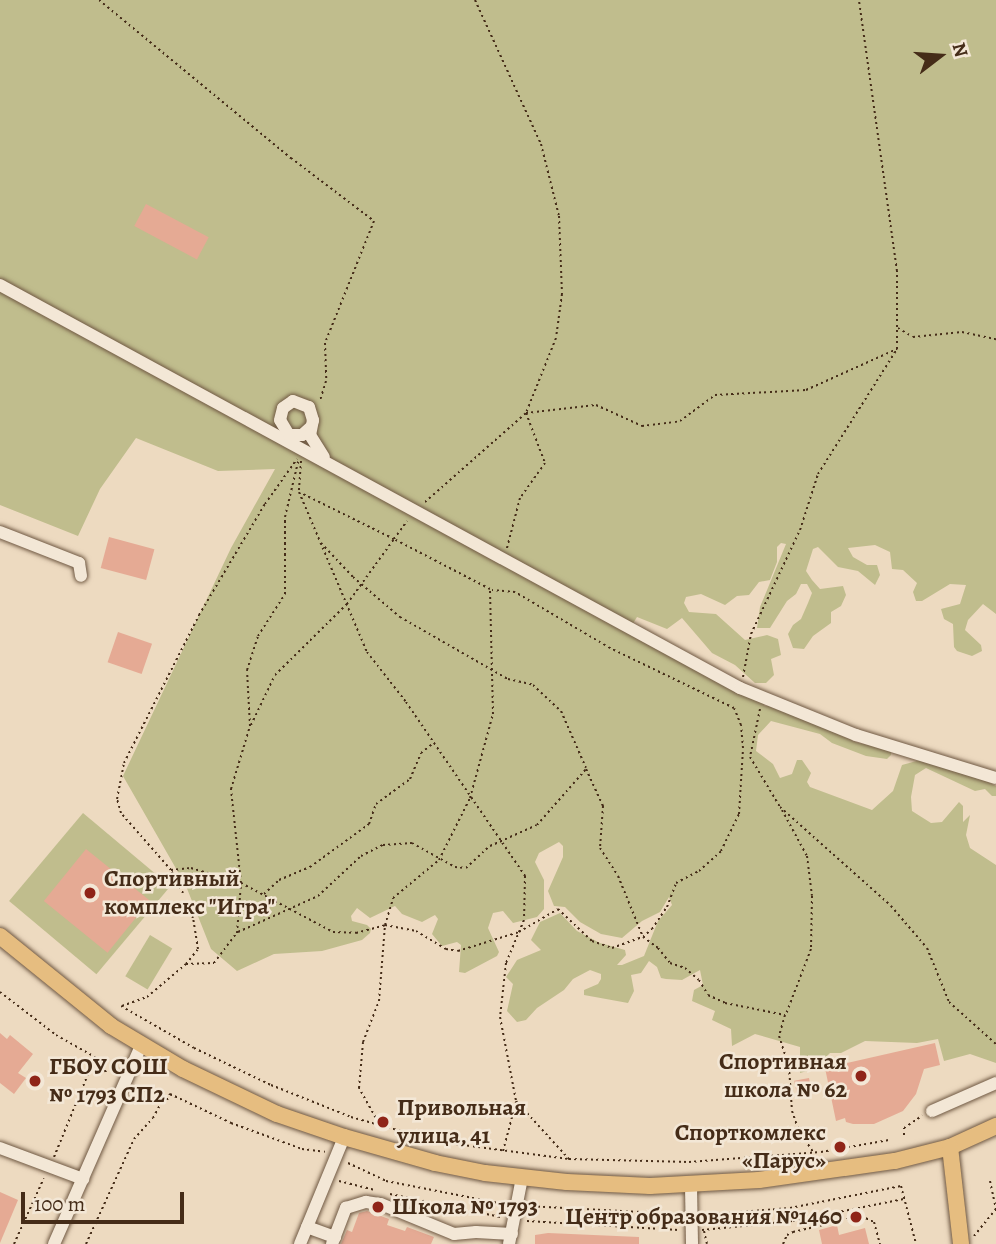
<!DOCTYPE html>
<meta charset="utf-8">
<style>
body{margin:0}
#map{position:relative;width:996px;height:1244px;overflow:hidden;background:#eddac0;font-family:Alegreya,serif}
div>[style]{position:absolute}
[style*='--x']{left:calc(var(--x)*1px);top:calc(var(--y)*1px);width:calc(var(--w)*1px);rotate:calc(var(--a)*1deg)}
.green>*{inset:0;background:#c0bd8d;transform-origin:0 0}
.building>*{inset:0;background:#e5aa94;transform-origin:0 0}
.path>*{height:2px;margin-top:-1px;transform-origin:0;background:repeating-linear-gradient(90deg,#452c18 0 2px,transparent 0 5.5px)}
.roads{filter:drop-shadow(0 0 2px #6f5842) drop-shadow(0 0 2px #6f5842)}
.minor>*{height:12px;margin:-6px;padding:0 6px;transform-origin:6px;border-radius:6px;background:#f3e7d6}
.major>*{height:16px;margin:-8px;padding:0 8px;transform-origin:8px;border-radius:8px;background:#e6bd80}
.dots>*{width:19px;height:19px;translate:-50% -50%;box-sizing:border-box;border:4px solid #f3e7d6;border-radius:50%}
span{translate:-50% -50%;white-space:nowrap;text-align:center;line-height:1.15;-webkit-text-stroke:5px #f3e7d6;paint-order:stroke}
.poi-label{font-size:24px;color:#452c18;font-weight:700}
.left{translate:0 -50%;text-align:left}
.right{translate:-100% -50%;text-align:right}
.north{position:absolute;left:905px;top:21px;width:70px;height:70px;-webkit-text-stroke:5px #f3e7d6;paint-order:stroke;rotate:73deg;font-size:19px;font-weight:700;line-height:28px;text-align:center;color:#452c18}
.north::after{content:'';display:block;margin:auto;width:24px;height:32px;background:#452c18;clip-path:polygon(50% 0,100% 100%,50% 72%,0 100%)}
.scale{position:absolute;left:21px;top:1192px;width:163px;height:32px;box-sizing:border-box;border:4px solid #452c18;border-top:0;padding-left:9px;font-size:21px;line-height:24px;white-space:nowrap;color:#452c18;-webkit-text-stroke:5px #f3e7d6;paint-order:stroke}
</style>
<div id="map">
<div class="green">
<div style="clip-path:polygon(0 0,996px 0,996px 614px,983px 604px,968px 620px,965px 630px,981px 645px,982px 651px,972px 656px,957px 651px,954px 647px,953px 624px,944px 619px,941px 609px,960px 604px,966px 585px,950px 584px,922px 601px,916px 601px,913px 592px,917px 583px,903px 570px,892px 569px,890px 552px,875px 545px,848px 548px,853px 557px,867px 565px,877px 565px,880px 575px,875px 585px,858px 571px,838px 567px,818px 547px,813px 549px,806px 571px,812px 580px,820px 589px,843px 586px,846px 595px,841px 606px,831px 612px,831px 623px,813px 636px,804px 649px,793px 648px,788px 634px,793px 625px,801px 619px,808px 603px,812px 593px,807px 584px,801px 584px,796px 594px,787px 601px,770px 628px,757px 628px,760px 607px,786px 544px,781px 543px,777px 547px,777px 562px,770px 580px,759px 582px,749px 595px,737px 596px,725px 605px,701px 594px,686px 597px,684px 603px,689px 612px,716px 614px,745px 640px,767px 635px,778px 639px,781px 655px,771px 659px,774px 675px,766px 683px,755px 683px,735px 665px,712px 653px,682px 618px,667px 629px,637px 617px,632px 625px,758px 697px,765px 706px,775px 706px,858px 743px,891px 749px,891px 755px,887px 759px,866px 756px,832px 743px,820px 734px,771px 721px,758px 735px,756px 751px,773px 764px,780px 778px,792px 774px,797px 760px,802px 760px,811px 773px,807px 782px,810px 787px,872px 810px,893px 791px,902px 765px,924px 759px,965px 771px,996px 786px,996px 796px,992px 796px,985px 789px,975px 791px,926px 768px,915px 775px,911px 797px,912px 811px,931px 823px,942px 822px,959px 802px,963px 806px,963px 822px,970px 815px,966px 835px,970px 848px,996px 865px,996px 1063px,970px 1054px,944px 1061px,938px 1039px,917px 1043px,865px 1041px,841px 1053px,830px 1053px,814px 1069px,800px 1073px,800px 1047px,755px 1034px,732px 1046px,731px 1029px,712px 1020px,715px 1011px,692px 1001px,694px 990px,703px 985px,700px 970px,682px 980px,666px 979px,661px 978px,657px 967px,649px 961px,641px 973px,631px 975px,634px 991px,628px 1003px,584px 995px,584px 990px,598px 984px,601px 979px,601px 974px,590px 970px,573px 979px,564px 990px,537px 1008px,526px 1020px,517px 1022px,507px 1011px,513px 984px,506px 977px,517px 960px,541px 950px,531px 940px,540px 922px,560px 913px,577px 931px,600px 943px,625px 950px,626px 955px,617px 965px,622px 965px,644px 956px,658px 921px,672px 905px,669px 897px,660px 912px,642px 921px,622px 938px,601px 934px,580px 922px,565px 907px,554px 906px,548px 891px,563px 857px,563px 846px,559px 842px,539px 853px,535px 862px,544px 880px,544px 909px,537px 917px,513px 923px,503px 911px,493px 913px,488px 928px,499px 952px,497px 956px,465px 973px,459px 972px,461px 945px,457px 942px,442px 946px,432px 934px,438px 919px,435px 915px,422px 922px,402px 914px,395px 906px,370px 918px,357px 908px,351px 916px,352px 921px,367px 925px,371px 929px,370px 933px,362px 940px,322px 951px,274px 954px,237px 971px,211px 949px,186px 886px,123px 776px,231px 548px,275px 469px,218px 471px,136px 438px,100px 489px,78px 536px,0 505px)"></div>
<div style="left:83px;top:813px;width:114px;height:115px;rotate:40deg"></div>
<div style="left:150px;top:935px;width:26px;height:48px;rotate:31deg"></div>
</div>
<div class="building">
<div style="left:146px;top:204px;width:71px;height:25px;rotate:28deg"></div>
<div style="left:109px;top:537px;width:47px;height:32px;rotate:15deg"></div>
<div style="left:118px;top:632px;width:36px;height:32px;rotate:19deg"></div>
<div style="left:86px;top:849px;width:82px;height:67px;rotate:39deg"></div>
<div style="clip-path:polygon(0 1033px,7px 1039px,10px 1035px,33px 1054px,18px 1073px,26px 1078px,14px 1094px,0 1083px)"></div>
<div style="clip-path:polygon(935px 1043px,940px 1065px,924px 1069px,916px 1094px,903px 1111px,874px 1124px,853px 1124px,846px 1122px,845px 1118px,836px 1121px,825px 1068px)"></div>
<div style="left:809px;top:1078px;width:15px;height:15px;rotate:79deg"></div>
<div style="clip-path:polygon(0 1192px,18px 1200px,0 1243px)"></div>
<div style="clip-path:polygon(367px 1211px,389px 1219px,387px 1225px,405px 1231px,407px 1227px,434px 1237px,431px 1244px,341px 1244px,347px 1230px,352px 1232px,359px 1213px)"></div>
<div style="clip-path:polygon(837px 1225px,839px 1235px,865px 1228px,869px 1244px,822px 1244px,819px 1230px)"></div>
<div style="clip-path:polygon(548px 1233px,639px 1237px,639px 1244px,535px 1244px,535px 1235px)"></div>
</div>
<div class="path">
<div style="--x:99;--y:0;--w:249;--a:39.5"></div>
<div style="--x:291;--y:158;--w:104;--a:37.2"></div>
<div style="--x:374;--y:221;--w:131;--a:111.9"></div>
<div style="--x:325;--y:343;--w:38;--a:88"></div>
<div style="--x:326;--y:381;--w:21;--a:107"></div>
<div style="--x:475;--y:0;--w:158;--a:65.4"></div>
<div style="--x:541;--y:144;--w:74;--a:76"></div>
<div style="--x:559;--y:216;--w:78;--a:87.8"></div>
<div style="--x:562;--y:294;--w:44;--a:97.8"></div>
<div style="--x:556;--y:338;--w:81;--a:111.8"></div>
<div style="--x:526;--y:413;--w:53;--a:69.2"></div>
<div style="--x:545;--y:463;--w:43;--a:125.5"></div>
<div style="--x:520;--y:498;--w:52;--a:104.6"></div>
<div style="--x:898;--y:328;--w:17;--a:31"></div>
<div style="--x:913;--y:337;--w:49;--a:-5.8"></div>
<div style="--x:962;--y:332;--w:35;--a:12"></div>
<div style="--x:301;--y:461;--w:31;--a:94"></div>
<div style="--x:299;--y:492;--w:174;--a:67"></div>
<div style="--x:367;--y:652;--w:63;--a:52"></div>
<div style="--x:406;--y:702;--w:211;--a:55.6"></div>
<div style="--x:525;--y:876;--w:44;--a:91.3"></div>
<div style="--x:524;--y:920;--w:47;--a:112.7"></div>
<div style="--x:506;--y:963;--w:54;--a:96.3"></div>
<div style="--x:500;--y:1017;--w:86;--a:79.2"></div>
<div style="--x:516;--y:1101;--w:79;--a:47.6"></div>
<div style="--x:425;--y:502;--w:135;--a:-41.4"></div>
<div style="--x:526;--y:413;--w:70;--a:-6.5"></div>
<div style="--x:596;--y:405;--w:51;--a:24.5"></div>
<div style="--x:642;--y:426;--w:38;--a:-7"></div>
<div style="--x:680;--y:421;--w:44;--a:-36.6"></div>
<div style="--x:715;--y:395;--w:91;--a:-3.1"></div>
<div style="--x:806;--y:390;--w:100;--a:-24.3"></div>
<div style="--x:321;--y:543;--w:47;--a:46.7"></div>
<div style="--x:353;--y:577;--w:62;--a:40.4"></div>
<div style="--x:400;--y:617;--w:125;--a:29.9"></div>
<div style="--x:508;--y:679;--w:26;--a:13"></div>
<div style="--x:533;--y:685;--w:38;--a:43"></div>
<div style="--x:561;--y:711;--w:62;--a:66.3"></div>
<div style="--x:743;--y:677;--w:44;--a:-79.5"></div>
<div style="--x:751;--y:634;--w:115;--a:-64.8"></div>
<div style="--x:800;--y:530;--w:59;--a:-72.2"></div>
<div style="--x:818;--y:474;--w:148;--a:-57.7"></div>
<div style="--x:897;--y:349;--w:78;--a:-90"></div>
<div style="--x:897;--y:271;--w:274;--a:-98"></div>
<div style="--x:760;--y:709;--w:49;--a:101.8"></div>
<div style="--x:750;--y:757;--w:58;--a:59"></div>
<div style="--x:780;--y:807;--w:149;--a:41.7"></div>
<div style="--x:891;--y:906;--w:55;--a:49.4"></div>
<div style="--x:927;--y:948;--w:58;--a:67.8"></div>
<div style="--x:949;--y:1002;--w:63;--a:41.8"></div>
<div style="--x:251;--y:725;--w:55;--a:-64.4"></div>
<div style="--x:275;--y:675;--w:101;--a:-44.6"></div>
<div style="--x:347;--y:604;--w:80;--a:-54.1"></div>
<div style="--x:394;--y:539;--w:104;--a:-153.7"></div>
<div style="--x:782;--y:810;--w:52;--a:61.5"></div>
<div style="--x:807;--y:856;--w:40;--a:82.9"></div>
<div style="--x:812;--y:896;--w:53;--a:91.1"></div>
<div style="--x:811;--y:949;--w:70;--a:111"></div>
<div style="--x:171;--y:870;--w:20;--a:-6"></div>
<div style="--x:191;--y:868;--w:52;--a:16.7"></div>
<div style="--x:241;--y:883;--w:104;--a:28"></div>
<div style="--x:333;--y:932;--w:23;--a:2"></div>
<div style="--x:356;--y:933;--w:30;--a:-15"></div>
<div style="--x:385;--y:925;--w:32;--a:11"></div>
<div style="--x:416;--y:931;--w:35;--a:31"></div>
<div style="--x:446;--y:949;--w:12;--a:9"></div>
<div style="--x:458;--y:951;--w:64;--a:-17.3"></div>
<div style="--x:519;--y:932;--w:45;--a:-30.5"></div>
<div style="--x:558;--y:909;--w:47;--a:43.3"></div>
<div style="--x:592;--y:941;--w:21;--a:19"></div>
<div style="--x:612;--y:948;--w:33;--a:-20"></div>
<div style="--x:643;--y:937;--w:12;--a:-42"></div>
<div style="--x:652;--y:929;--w:27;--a:-56"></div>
<div style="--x:667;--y:907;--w:26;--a:-69"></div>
<div style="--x:676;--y:883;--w:26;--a:-28"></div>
<div style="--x:699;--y:871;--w:30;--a:-42"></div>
<div style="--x:721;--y:851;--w:41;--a:-64.1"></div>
<div style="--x:739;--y:814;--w:66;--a:-86.5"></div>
<div style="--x:743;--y:748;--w:23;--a:-95"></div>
<div style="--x:741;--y:725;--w:18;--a:-112"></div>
<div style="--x:734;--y:708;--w:138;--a:-154.2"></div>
<div style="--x:610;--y:648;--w:110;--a:-149.5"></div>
<div style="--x:515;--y:592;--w:23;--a:-175"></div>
<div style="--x:183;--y:893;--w:26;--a:-118"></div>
<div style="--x:171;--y:870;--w:76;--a:-131.3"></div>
<div style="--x:121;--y:813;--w:15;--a:-106"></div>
<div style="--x:117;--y:799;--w:37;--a:-79"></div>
<div style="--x:124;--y:763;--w:166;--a:-63.1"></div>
<div style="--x:199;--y:615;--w:129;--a:-59.3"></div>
<div style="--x:265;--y:504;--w:55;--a:-54.6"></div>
<div style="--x:264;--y:894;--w:21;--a:-43"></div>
<div style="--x:279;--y:880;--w:34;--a:-23"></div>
<div style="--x:310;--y:867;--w:73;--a:-36.1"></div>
<div style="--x:369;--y:824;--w:21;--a:-71"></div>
<div style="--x:376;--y:804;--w:42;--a:-36.3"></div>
<div style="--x:410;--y:779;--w:28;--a:-67"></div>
<div style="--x:421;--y:753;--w:14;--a:-39"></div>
<div style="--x:238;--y:932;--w:88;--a:-24.2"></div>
<div style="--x:318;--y:896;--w:59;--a:-42.9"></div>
<div style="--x:361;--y:856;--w:25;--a:-27"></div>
<div style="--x:383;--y:845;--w:29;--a:-4"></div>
<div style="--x:412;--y:843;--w:49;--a:29.2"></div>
<div style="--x:455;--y:867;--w:11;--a:5"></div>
<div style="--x:466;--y:868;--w:33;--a:-43"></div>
<div style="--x:490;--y:846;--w:51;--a:-24.1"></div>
<div style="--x:537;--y:825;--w:74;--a:-48.8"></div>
<div style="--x:586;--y:769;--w:41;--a:65.3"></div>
<div style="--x:603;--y:806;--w:42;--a:94.1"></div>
<div style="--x:600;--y:848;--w:33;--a:57"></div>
<div style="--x:618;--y:876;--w:66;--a:67.7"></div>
<div style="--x:643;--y:937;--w:19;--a:36"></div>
<div style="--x:658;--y:948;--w:19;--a:51"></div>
<div style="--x:670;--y:963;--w:16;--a:18"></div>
<div style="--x:685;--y:968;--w:18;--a:41"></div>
<div style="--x:699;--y:980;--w:17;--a:59"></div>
<div style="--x:708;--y:995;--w:19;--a:25"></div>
<div style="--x:725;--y:1003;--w:61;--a:11.3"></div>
<div style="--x:785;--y:1015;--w:22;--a:106"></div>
<div style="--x:779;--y:1036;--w:33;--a:72"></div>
<div style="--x:789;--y:1067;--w:44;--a:86.1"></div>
<div style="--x:792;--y:1111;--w:21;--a:71"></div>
<div style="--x:799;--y:1131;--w:27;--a:56"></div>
<div style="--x:186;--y:964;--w:28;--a:-2"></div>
<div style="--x:214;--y:963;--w:38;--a:-53"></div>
<div style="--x:237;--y:933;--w:50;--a:-85.4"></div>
<div style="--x:241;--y:883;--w:95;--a:-96.1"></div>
<div style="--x:231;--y:789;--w:66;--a:-73.2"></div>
<div style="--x:250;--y:726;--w:56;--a:-93.1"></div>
<div style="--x:247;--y:670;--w:36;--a:-72"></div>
<div style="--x:258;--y:636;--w:50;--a:-57.3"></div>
<div style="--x:285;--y:594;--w:77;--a:-90"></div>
<div style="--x:285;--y:517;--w:57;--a:-76.7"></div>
<div style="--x:0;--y:992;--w:71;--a:37.5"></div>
<div style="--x:56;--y:1035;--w:45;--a:29.4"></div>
<div style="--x:95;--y:1057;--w:19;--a:54"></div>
<div style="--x:121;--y:1006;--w:84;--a:29.9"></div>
<div style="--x:194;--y:1048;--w:85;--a:25.7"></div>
<div style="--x:271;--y:1085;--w:86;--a:21.8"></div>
<div style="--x:351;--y:1117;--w:92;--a:15.7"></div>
<div style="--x:440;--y:1142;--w:130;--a:7.5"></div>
<div style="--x:569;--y:1159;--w:120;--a:1.4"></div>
<div style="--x:689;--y:1162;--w:132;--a:-4.3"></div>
<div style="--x:821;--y:1152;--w:69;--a:-10"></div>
<div style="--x:122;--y:1006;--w:27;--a:-20"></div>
<div style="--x:147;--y:997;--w:51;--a:-40.2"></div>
<div style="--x:186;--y:964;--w:19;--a:-51"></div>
<div style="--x:198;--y:949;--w:31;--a:-99"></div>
<div style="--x:193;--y:918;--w:13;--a:-117"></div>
<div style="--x:139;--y:1088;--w:30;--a:23"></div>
<div style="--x:167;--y:1100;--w:7;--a:-63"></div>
<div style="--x:170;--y:1094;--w:68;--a:25.4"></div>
<div style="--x:231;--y:1123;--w:76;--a:20.1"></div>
<div style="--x:302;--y:1149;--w:23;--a:7"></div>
<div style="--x:381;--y:1127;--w:45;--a:-119.4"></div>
<div style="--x:359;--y:1088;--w:46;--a:-85"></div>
<div style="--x:363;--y:1042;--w:44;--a:-68.7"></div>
<div style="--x:379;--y:1001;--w:76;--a:-85.5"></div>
<div style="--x:385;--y:925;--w:28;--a:-73"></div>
<div style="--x:393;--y:898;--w:60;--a:-39.6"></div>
<div style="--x:439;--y:860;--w:69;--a:-63.4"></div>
<div style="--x:470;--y:798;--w:87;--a:-74.7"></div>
<div style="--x:493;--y:714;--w:125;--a:-91.4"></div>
<div style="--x:490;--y:589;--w:108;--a:-152.5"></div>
<div style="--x:394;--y:539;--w:22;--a:-54"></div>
<div style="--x:904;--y:1135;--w:7;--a:-90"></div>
<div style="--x:904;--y:1128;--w:22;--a:-34"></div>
<div style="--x:503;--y:1151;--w:51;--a:-75.1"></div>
<div style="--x:54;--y:1157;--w:108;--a:-67.7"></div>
<div style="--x:348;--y:1163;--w:42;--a:25.3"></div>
<div style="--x:386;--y:1181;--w:120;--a:11"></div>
<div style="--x:339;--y:1181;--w:36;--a:14"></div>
<div style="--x:990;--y:1181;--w:30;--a:78"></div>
<div style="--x:390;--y:1194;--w:113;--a:11.7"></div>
<div style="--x:527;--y:1206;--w:152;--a:3"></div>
<div style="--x:702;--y:1215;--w:88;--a:-4.5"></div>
<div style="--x:790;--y:1208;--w:113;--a:-11.2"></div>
<div style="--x:901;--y:1186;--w:60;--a:75.5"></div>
<div style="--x:527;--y:1221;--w:152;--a:3.4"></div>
<div style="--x:702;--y:1230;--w:91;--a:-5.6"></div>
<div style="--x:793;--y:1221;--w:113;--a:-11.2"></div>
<div style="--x:704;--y:1231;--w:13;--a:77"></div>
<div style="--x:974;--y:1236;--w:35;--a:-51"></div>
<div style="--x:14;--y:1244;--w:72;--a:-65.6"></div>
<div style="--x:86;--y:1244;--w:115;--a:-65.4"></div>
<div style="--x:134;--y:1139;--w:28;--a:-48"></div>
<div style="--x:153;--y:1118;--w:19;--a:-62"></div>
<div style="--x:783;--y:1244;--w:10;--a:-66"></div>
<div style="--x:787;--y:1235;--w:7;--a:-27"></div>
<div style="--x:793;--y:1232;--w:70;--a:-13.2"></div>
<div style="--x:861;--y:1216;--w:14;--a:25"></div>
<div style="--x:874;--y:1222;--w:23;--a:75"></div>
</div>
<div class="roads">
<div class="minor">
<div style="--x:0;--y:285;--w:843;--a:28.57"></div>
<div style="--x:740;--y:688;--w:125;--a:22.1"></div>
<div style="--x:856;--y:735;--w:146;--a:17.1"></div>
<div style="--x:311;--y:427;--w:12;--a:138"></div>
<div style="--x:302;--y:435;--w:13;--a:180"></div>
<div style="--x:289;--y:435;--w:17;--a:-121"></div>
<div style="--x:280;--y:420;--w:12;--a:-76"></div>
<div style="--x:283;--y:408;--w:12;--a:-35"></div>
<div style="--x:293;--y:401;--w:17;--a:21"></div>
<div style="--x:309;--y:407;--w:14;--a:73"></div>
<div style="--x:313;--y:420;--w:15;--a:101"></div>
<div style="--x:310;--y:435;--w:26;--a:58"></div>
<div style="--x:0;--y:532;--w:85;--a:21.4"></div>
<div style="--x:79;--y:563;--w:13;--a:81"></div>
<div style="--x:932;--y:1111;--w:70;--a:-23.6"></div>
<div style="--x:0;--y:1148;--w:89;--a:20.5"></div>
<div style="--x:691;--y:1186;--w:58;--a:89"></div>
<div style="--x:307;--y:1227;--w:30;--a:20"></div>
<div style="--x:54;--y:1244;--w:219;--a:-66.3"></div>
<div style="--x:300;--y:1244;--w:116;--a:-67.6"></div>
<div style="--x:332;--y:1244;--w:39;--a:-69"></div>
<div style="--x:346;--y:1208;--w:21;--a:-17"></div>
<div style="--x:366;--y:1202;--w:15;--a:8"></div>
<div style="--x:381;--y:1204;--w:79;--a:22.3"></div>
<div style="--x:454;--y:1234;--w:22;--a:-5"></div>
<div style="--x:476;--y:1232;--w:36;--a:3"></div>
<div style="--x:509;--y:1244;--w:67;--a:-78.9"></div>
</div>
<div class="major">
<div style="--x:0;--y:936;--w:143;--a:39"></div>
<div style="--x:111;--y:1026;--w:84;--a:30.8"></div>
<div style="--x:183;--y:1069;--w:104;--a:25.6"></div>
<div style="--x:277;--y:1114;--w:71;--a:18.9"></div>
<div style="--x:344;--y:1137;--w:95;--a:15.9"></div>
<div style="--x:435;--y:1163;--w:51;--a:11.3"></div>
<div style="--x:485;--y:1173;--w:82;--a:6.3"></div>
<div style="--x:567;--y:1182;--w:83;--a:2.8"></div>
<div style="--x:650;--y:1186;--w:109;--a:-3.2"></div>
<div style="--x:759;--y:1180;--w:137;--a:-8"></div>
<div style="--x:895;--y:1161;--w:57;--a:-14.3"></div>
<div style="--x:950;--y:1147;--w:51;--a:-24.5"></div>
<div style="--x:950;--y:1147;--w:98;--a:83.5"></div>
</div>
</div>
<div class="dots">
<div style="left:90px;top:893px;background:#8f2418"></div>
<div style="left:861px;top:1076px;background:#8f2418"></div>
<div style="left:35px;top:1081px;background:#8f2418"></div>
<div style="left:383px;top:1122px;background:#8f2418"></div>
<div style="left:840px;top:1147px;background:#8f2418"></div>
<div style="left:378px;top:1207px;background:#8f2418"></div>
<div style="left:856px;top:1217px;background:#8f2418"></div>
</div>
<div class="poi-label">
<span class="left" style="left:104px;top:893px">Спортивный<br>комплекс "Игра"</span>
<span class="right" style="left:847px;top:1076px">Спортивная<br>школа № 62</span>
<span class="left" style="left:49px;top:1081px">ГБОУ СОШ<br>№ 1793 СП2</span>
<span class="left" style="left:397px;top:1122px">Привольная<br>улица, 41</span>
<span class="right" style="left:826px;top:1147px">Спорткомлекс<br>«Парус»</span>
<span class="left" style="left:392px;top:1207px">Школа № 1793</span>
<span class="right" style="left:842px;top:1217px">Центр образования №1460</span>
</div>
<div class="north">N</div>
<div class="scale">100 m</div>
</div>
